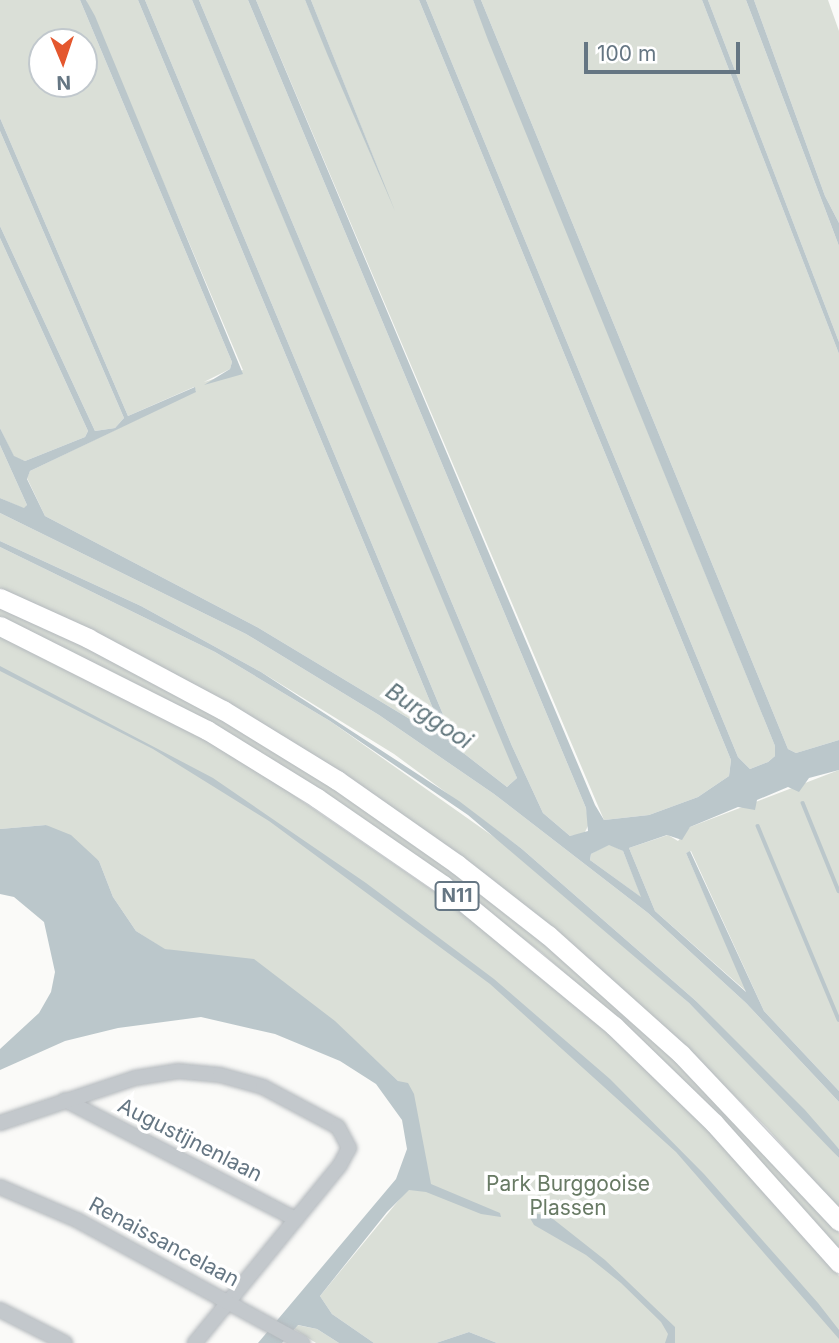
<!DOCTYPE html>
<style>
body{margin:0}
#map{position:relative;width:839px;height:1343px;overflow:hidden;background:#fafaf8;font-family:Inter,sans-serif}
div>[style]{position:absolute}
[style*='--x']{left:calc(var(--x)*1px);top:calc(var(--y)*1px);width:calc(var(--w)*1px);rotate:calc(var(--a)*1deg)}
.green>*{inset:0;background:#dadfd7}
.water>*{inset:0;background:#bbc7cb}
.stream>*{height:3.5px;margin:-1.75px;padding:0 1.75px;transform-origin:1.75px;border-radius:1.75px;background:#bbc7cb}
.roads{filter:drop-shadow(0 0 2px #b4b9bd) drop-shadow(0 0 2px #b4b9bd)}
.minor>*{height:14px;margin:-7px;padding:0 7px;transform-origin:7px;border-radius:7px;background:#c3c8cc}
.highway>*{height:19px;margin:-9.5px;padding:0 9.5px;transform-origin:9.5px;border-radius:9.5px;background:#fff}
span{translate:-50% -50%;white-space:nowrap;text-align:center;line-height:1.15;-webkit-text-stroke:7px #fff;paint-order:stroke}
.shield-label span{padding:2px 5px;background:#fff;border:2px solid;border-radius:5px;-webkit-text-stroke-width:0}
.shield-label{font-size:19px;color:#657683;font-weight:700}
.street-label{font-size:21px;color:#657683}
.park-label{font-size:21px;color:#687a64}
.water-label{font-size:23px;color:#60757c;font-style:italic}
.north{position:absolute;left:28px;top:28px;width:70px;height:70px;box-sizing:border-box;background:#fff;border:2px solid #c1c8cd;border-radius:50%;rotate:178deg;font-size:19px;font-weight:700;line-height:28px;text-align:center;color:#657683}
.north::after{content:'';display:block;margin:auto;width:24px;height:32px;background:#e4572e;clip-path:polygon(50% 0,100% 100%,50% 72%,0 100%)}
.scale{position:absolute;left:584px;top:42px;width:156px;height:32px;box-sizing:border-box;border:4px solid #657683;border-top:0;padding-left:9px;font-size:21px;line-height:24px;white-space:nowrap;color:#657683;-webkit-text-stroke:5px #fff;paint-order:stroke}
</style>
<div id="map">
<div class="green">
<div style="clip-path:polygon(evenodd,0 0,80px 0,232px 362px,230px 369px,204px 382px,243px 370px,86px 0,138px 0,439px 723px,436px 729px,428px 730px,257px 627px,45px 516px,27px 478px,30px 471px,196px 391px,194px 387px,128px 416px,0 118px,0 0,42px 42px,84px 42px,84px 84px,42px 84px,42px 42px)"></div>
<div style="clip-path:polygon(145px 0,192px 0,506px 748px,517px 778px,507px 787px,457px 748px)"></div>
<div style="clip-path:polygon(199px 0,248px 0,586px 808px,589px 824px,584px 834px,570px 836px,543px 813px,512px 746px)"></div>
<div style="clip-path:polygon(256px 0,305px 0,384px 184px,311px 0,419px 0,731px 760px,729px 776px,698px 797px,649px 815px,604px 820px)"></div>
<div style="clip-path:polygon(426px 0,473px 0,775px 746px,775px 756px,768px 762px,750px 769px,738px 757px)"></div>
<div style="clip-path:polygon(481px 0,702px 0,839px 354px,839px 740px,796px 753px,788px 749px)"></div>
<div style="clip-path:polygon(708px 0,746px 0,839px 246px,839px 342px)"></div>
<div style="clip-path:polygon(754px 0,828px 0,839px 31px,839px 223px,825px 196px)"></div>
<div style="clip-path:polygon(0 131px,124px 418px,115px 428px,95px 431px,0 226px)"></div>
<div style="clip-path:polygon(0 238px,88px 431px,85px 437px,25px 461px,14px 457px,0 428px)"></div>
<div style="clip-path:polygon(0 445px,27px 505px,25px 509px,0 498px)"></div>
<div style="clip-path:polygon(0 513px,246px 634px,379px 715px,494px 794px,648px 913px,746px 1003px,839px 1102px,839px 1149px,696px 1001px,522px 849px,394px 754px,261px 672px,141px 606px,0 541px)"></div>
<div style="clip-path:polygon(0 547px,215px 652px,330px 721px,518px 854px,689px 1003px,804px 1118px,839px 1158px,839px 1209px,767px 1128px,665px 1027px,493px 880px,363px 787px,246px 713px,140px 655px,0 588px)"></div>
<div style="clip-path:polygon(0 604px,183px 696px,305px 768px,448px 865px,626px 1011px,803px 1190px,839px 1233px,839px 1252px,766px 1167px,616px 1019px,541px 952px,417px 860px,0 619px)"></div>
<div style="clip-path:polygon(0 635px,187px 729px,270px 779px,461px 910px,615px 1038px,712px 1133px,839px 1276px,839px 1343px,497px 1343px,469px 1332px,436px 1343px,374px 1343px,332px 1314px,320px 1296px,426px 1167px,401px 1084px,334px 1021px,292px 991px,207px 957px,164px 949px,136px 931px,113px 897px,99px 861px,46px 825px,0 829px)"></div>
<div style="clip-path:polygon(839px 770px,839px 1091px,764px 1011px,691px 851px,686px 853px,747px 992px,655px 911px,629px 848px,668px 835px,678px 841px,690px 827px)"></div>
<div style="clip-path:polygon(609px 844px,623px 851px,642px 898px,590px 860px,591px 854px)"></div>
<div style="clip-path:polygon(297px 1325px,317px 1329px,339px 1343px,316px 1343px,294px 1329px)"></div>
</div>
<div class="water">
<div style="clip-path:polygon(80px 0,86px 0,95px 16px,243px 374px,204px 385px,230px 369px,232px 362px)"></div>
<div style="clip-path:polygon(evenodd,138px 0,145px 0,457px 748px,507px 787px,517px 778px,192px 0,199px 0,512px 746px,543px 813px,570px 836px,588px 831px,586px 808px,248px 0,256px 0,595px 805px,604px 820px,649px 815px,698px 797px,729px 776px,731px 760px,419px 0,426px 0,738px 757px,750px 769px,768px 762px,775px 756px,775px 746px,488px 40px,473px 0,481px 0,788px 749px,796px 753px,839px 740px,839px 770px,809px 778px,799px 792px,788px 787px,757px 800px,755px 810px,738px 807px,690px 827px,682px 840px,667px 835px,629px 848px,655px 911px,746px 992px,686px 853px,690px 851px,764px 1011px,839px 1091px,839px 1102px,746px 1003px,648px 913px,494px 794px,379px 715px,246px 634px,0 513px,0 498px,24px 508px,27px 505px,0 445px,0 428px,14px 456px,25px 461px,85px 437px,88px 431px,0 238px,0 226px,95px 431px,115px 428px,124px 418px,0 131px,0 118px,128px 416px,195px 387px,196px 392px,30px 471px,27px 479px,45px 516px,257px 627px,428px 730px,439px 723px,138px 0,609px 845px,623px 851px,641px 897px,590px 860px,591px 854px,609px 845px)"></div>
<div style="clip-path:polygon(305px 0,311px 0,395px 211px,328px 56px)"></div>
<div style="clip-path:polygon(702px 0,708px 0,839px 342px,839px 354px)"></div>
<div style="clip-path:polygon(746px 0,754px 0,825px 196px,839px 223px,839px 246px)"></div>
<div style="clip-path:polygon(0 541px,141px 606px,261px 672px,459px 801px,522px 849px,696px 1001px,805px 1110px,839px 1149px,839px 1158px,689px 1003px,468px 815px,330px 721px,215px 652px,0 547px)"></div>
<div style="clip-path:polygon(0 666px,213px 778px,366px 883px,494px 979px,610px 1079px,704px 1174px,818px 1303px,839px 1330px,839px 1339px,676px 1152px,490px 984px,269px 821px,153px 749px,0 671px)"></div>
<div style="clip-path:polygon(46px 825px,71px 835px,99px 861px,113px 897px,136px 931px,165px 949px,254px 959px,335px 1021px,398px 1081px,408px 1083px,414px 1094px,431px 1184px,500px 1213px,501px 1217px,481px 1214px,426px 1192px,409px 1190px,387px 1212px,320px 1296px,332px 1314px,374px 1343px,339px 1343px,317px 1329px,298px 1325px,282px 1343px,258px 1343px,396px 1179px,407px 1149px,402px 1120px,376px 1084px,340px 1061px,275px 1034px,201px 1017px,118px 1028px,65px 1041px,0 1070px,0 1049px,39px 1013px,51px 992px,55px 972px,44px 922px,14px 897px,0 894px,0 829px)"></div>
<div style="clip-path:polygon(537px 1214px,548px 1215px,605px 1260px,675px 1327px,675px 1343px,665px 1343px,668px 1334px,661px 1322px,621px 1283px,586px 1255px,534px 1225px,530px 1218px)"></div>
<div style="clip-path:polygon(469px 1332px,497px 1343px,436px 1343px)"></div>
</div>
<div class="stream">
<div style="--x:803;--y:803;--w:95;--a:67.8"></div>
<div style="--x:758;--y:826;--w:210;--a:67.3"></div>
</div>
<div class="roads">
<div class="minor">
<div style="--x:65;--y:1100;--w:260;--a:27.3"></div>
<div style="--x:0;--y:1123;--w:142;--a:-18.4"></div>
<div style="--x:135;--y:1078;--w:44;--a:-9.2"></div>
<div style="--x:178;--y:1071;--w:42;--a:5.4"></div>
<div style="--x:220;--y:1075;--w:45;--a:15.6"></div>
<div style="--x:263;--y:1087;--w:85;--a:28.1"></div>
<div style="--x:338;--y:1127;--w:24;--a:62"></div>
<div style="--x:349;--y:1148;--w:19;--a:118"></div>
<div style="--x:340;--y:1165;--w:230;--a:129.2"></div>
<div style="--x:0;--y:1187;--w:84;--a:23.2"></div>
<div style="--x:77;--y:1220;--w:257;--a:28.6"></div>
<div style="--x:0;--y:1310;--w:73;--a:26.9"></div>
</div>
<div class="highway">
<div style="--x:0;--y:598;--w:97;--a:24.4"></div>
<div style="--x:88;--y:638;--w:153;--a:28.1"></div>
<div style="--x:223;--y:710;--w:134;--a:31.6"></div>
<div style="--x:337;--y:780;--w:146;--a:35"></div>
<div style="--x:457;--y:864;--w:115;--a:38"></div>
<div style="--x:548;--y:935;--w:178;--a:41.8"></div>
<div style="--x:681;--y:1054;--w:230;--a:46.6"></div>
<div style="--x:0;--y:626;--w:232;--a:26.7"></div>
<div style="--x:207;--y:730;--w:129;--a:31.7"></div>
<div style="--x:317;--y:798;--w:153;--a:34.6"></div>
<div style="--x:443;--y:885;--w:222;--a:39.5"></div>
<div style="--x:614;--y:1026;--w:139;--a:44.1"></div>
<div style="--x:714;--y:1123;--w:188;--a:48.2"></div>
</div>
</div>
<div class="shield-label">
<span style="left:457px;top:896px">N11</span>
</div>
<div class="street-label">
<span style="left:190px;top:1140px;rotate:27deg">Augustijnenlaan</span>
<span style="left:164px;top:1242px;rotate:28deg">Renaissancelaan</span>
</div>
<div class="park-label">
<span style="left:568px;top:1196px">Park Burggooise<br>Plassen</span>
</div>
<div class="water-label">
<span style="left:429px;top:716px;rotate:34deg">Burggooi</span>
</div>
<div class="north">N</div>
<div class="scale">100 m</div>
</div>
